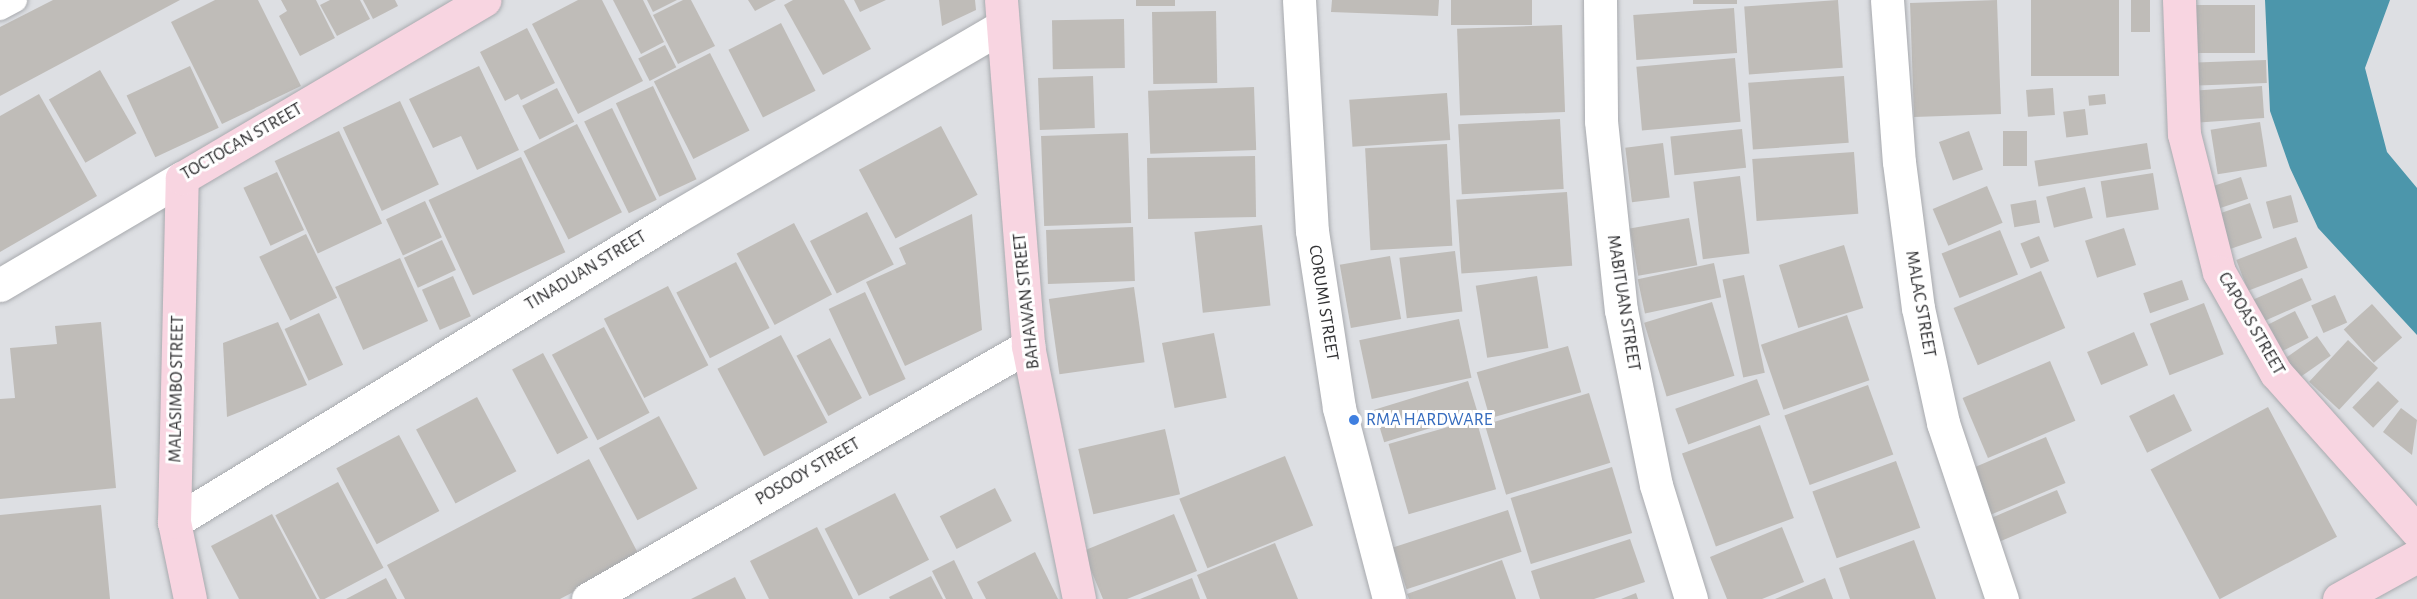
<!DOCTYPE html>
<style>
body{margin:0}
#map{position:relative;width:2417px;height:599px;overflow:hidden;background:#dddfe3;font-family:"Alegreya Sans",sans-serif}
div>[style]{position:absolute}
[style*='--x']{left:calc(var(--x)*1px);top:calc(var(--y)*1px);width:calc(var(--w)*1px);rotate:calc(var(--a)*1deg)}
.water>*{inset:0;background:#4c96ab}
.building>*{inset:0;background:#bfbcb8;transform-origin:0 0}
.roads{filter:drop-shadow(0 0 2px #a8aaae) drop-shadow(0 0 2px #a8aaae)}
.lane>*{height:24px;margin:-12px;padding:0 12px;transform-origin:12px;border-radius:12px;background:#fff}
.street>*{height:33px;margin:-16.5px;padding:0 16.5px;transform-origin:16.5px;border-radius:16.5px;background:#fff}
.secondary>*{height:33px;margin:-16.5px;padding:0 16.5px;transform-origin:16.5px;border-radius:16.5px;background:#f8d5e1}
.dots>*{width:16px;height:16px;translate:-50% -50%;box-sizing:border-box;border:3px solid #fff;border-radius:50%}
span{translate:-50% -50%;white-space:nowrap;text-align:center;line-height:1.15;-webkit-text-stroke:6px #fff;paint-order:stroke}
.street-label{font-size:18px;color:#323234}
.shop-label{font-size:18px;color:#366cbe}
.left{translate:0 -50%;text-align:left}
</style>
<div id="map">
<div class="water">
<div style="clip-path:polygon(2265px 0,2390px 0,2365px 68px,2387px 152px,2417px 188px,2417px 335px,2318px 228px,2290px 168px,2270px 111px)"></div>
</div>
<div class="building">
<div style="clip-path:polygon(53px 0,180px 0,0 96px,0 27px)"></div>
<div style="clip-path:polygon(215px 0,258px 0,301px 86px,222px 124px,171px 22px)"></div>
<div style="clip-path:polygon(281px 0,316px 0,335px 38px,300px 56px,279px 16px,287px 11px)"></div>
<div style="clip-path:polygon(330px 0,360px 0,370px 19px,337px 36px,320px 5px)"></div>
<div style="clip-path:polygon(363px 0,395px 0,398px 6px,373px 19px)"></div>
<div style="clip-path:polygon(578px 0,602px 0,643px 81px,578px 114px,532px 24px)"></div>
<div style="clip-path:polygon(613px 0,643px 0,664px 42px,641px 54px)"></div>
<div style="clip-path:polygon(647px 0,677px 0,653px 12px)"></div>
<div style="clip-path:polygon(683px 0,691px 0,715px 46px,678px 64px,653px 15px)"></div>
<div style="clip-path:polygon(748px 0,776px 0,755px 11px)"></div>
<div style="clip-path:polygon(793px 0,844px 0,871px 49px,823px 75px,784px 5px)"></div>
<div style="clip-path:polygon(854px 0,886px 0,860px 12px)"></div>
<div style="clip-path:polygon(939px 0,975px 0,976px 10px,942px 26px)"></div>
<div style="left:1136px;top:0;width:39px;height:6px"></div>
<div style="clip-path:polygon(1332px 0,1439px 0,1438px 16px,1331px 12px)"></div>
<div style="left:1451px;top:0;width:81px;height:25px"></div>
<div style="left:1693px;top:0;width:44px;height:4px"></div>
<div style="left:1838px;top:0;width:68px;height:94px;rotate:86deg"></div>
<div style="left:1997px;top:0;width:114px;height:87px;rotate:88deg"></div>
<div style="left:2031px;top:0;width:88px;height:76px"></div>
<div style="left:2131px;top:0;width:19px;height:32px"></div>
<div style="left:2194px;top:5px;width:61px;height:48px"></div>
<div style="left:1734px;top:8px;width:45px;height:101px;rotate:86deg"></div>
<div style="left:1216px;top:11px;width:72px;height:64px;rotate:89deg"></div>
<div style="left:1124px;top:19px;width:49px;height:72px;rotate:89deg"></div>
<div style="left:781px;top:23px;width:76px;height:59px;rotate:63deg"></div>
<div style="left:1562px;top:25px;width:87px;height:105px;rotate:88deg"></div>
<div style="clip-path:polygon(527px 28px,555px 83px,521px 100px,518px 94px,505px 101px,480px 52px)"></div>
<div style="left:665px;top:45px;width:25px;height:30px;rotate:63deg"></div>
<div style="left:710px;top:53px;width:87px;height:63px;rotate:63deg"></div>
<div style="left:1735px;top:58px;width:64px;height:99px;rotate:85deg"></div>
<div style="left:2266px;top:60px;width:23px;height:69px;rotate:88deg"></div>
<div style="left:190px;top:66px;width:68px;height:70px;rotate:65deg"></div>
<div style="clip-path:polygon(479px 66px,519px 150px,477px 170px,461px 136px,433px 148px,409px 99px)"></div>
<div style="left:100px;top:70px;width:73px;height:59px;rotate:60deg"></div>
<div style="left:1093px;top:76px;width:52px;height:55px;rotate:88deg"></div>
<div style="left:1844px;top:76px;width:67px;height:96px;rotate:86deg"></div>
<div style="left:653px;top:86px;width:103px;height:41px;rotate:65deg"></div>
<div style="left:2262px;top:86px;width:32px;height:69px;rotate:86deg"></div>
<div style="left:1254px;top:87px;width:63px;height:106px;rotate:88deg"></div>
<div style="left:557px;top:88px;width:38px;height:39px;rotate:63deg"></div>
<div style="left:2053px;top:88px;width:27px;height:27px;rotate:86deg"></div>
<div style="left:1447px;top:93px;width:47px;height:98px;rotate:86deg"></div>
<div style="clip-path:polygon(39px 94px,97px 196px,0 252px,0 116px)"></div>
<div style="left:2105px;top:94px;width:10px;height:17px;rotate:84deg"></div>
<div style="left:400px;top:101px;width:92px;height:63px;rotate:65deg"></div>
<div style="left:612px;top:108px;width:102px;height:31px;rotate:64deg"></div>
<div style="left:2085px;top:109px;width:26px;height:22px;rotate:83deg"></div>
<div style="left:1560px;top:119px;width:70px;height:102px;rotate:87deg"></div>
<div style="left:2260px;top:122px;width:45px;height:50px;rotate:81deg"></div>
<div style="left:577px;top:124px;width:99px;height:60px;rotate:63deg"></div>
<div style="left:941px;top:126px;width:78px;height:93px;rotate:62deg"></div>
<div style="left:1742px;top:129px;width:39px;height:72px;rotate:84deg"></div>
<div style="left:339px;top:131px;width:102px;height:71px;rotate:65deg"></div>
<div style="left:1969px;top:131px;width:41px;height:32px;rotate:70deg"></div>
<div style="left:2003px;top:131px;width:24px;height:35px"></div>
<div style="left:1128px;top:133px;width:90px;height:87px;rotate:88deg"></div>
<div style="left:1663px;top:143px;width:55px;height:38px;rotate:83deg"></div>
<div style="left:2147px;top:143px;width:26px;height:114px;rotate:81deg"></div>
<div style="left:1447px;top:144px;width:102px;height:82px;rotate:87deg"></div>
<div style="left:1854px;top:152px;width:62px;height:102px;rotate:86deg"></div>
<div style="left:1255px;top:156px;width:61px;height:108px;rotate:89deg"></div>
<div style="left:521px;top:157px;width:105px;height:102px;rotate:65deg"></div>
<div style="left:277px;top:172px;width:64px;height:37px;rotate:65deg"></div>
<div style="left:2153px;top:173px;width:37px;height:53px;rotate:81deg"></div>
<div style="left:1740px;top:176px;width:78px;height:47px;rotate:83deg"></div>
<div style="left:2241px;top:177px;width:23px;height:34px;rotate:72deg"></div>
<div style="left:1987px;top:186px;width:40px;height:59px;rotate:67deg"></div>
<div style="left:2085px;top:187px;width:32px;height:40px;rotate:76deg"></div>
<div style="left:1567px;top:192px;width:74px;height:111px;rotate:86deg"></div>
<div style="left:2291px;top:195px;width:28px;height:26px;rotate:75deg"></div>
<div style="left:2036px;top:200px;width:23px;height:26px;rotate:80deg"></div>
<div style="left:425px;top:201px;width:40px;height:43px;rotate:65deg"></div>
<div style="left:2250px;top:203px;width:37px;height:36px;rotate:71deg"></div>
<div style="left:867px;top:212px;width:59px;height:64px;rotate:63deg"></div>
<div style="clip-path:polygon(972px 214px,982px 330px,905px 366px,866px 282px,906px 264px,899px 248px)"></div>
<div style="left:1689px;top:218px;width:48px;height:60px;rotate:80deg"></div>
<div style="left:794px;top:223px;width:81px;height:65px;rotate:62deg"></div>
<div style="left:1262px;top:225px;width:81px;height:68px;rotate:84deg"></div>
<div style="left:1133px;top:227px;width:54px;height:87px;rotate:88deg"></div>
<div style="left:2124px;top:228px;width:39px;height:41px;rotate:72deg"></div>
<div style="left:2000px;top:230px;width:48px;height:63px;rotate:68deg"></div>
<div style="left:306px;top:234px;width:71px;height:52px;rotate:64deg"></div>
<div style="left:2039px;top:236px;width:27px;height:20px;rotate:68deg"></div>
<div style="left:2296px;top:237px;width:33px;height:64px;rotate:69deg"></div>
<div style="left:442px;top:240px;width:33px;height:42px;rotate:65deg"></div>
<div style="left:1844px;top:245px;width:66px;height:68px;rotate:73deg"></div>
<div style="left:1455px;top:251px;width:61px;height:56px;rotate:83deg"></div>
<div style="left:1390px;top:256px;width:64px;height:51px;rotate:80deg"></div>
<div style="left:400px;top:258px;width:69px;height:71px;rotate:66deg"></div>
<div style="left:736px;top:262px;width:74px;height:67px;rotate:63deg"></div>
<div style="left:1714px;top:263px;width:35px;height:78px;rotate:78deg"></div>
<div style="left:2041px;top:271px;width:62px;height:95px;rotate:67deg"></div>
<div style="left:1744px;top:275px;width:100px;height:22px;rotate:78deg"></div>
<div style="left:453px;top:276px;width:44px;height:34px;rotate:66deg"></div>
<div style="left:1537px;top:276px;width:73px;height:62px;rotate:81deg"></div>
<div style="left:2302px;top:278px;width:24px;height:55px;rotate:66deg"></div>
<div style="left:2182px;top:280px;width:21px;height:41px;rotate:71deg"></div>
<div style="left:668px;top:286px;width:89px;height:72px;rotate:63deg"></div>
<div style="left:1134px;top:287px;width:76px;height:86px;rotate:82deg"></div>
<div style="left:865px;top:292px;width:96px;height:40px;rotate:65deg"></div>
<div style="left:2335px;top:295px;width:30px;height:26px;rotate:66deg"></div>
<div style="left:1712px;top:302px;width:77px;height:71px;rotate:73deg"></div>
<div style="left:2204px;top:303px;width:55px;height:58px;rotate:69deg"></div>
<div style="left:2372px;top:304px;width:45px;height:38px;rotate:48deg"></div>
<div style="left:2295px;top:311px;width:30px;height:30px;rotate:63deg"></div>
<div style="left:319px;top:313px;width:57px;height:38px;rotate:65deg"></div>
<div style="left:1847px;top:315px;width:69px;height:91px;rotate:71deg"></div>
<div style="left:1459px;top:319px;width:60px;height:102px;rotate:78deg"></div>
<div style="clip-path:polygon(101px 322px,116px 488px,0 499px,0 399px,15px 398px,10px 348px,57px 344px,55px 326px)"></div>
<div style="clip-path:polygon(278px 322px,307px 385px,227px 417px,223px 343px)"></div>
<div style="left:604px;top:327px;width:97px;height:59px;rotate:62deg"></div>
<div style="left:2134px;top:332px;width:36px;height:51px;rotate:67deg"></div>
<div style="left:1214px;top:333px;width:66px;height:53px;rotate:79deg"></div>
<div style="left:781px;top:335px;width:99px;height:72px;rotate:62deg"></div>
<div style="left:2317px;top:336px;width:24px;height:38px;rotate:55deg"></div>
<div style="left:830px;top:338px;width:68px;height:38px;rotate:62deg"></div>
<div style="left:2348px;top:340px;width:41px;height:57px;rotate:43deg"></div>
<div style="left:1568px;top:346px;width:48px;height:95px;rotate:74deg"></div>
<div style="left:543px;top:353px;width:96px;height:35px;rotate:62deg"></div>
<div style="left:2050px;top:361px;width:65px;height:95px;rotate:67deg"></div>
<div style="left:1757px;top:379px;width:38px;height:87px;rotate:70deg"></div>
<div style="left:1468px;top:381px;width:34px;height:98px;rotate:73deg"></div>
<div style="left:2378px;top:381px;width:29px;height:37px;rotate:44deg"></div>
<div style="left:1868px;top:385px;width:74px;height:89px;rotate:70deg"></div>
<div style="left:1589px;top:393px;width:73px;height:109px;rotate:73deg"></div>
<div style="left:2174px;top:394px;width:41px;height:50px;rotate:64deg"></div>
<div style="left:477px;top:397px;width:84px;height:69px;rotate:62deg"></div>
<div style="left:2268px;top:407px;width:147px;height:133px;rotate:62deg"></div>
<div style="clip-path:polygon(2401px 408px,2417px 420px,2412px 455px,2383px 432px)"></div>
<div style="left:659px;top:416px;width:82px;height:68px;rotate:62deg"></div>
<div style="left:1476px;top:419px;width:73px;height:91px;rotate:74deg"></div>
<div style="left:1760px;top:425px;width:99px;height:83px;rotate:70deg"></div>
<div style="left:1165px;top:429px;width:67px;height:89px;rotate:77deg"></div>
<div style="left:399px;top:435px;width:86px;height:71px;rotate:62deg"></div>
<div style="left:2046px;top:437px;width:50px;height:84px;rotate:67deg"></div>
<div style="left:1285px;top:456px;width:75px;height:114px;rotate:68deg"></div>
<div style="clip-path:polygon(589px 459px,640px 557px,560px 599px,405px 599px,387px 565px)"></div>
<div style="left:1896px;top:461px;width:71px;height:89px;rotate:70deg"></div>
<div style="left:1612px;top:467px;width:69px;height:106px;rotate:73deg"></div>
<div style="left:338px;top:482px;width:97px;height:71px;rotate:62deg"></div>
<div style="left:995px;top:488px;width:37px;height:62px;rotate:63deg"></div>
<div style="left:2057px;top:490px;width:25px;height:74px;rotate:67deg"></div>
<div style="left:895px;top:493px;width:75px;height:79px;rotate:63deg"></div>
<div style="clip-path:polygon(101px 505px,110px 599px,0 599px,0 515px)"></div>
<div style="left:1508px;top:510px;width:44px;height:121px;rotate:72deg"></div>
<div style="clip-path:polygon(272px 514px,317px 599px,239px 599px,211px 546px)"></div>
<div style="clip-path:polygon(1174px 514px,1197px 571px,1127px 599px,1103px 599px,1083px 551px)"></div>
<div style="clip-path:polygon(817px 527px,853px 599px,769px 599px,750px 561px)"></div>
<div style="clip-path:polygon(1782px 527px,1804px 582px,1762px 599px,1727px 599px,1710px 557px)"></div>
<div style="clip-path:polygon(1630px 539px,1645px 582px,1594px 599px,1540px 599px,1531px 571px)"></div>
<div style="clip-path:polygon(1914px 540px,1936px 599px,1850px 599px,1839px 568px)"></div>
<div style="clip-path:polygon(1275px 543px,1298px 599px,1207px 599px,1197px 575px)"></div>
<div style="clip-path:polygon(1035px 552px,1058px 599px,986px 599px,977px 582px)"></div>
<div style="clip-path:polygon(954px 560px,973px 599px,946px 599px,932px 571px)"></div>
<div style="clip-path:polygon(1502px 560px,1516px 599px,1409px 599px,1407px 594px)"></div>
<div style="clip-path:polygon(931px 576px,943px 599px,890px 599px,889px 597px)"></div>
<div style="clip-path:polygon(735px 577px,746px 599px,691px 599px)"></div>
<div style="clip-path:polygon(386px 578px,397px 599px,346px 599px)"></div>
<div style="clip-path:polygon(1192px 578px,1200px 599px,1140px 599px)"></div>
<div style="clip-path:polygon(1825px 578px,1833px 599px,1775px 599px)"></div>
<div style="clip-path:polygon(1636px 593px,1638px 599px,1621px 599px)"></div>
</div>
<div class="roads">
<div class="lane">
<div style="--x:0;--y:8;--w:17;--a:-28"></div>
</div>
<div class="street">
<div style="--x:1299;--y:0;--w:231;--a:86.8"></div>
<div style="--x:1312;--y:231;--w:179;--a:81.3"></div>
<div style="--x:1339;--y:408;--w:197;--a:75.3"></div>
<div style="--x:1600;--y:0;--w:121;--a:89.5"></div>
<div style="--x:1601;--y:121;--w:190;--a:84"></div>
<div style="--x:1621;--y:310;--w:178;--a:78.7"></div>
<div style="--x:1656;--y:485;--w:119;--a:72.9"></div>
<div style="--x:1887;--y:0;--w:162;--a:85.8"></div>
<div style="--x:1899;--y:162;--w:147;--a:82.6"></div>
<div style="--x:1918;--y:308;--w:118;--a:77.7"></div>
<div style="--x:1943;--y:423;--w:186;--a:71.5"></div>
<div style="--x:0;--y:285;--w:211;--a:-30.5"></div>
<div style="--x:174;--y:522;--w:585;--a:-31.3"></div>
<div style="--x:674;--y:218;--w:379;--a:-30.3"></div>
<div style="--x:588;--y:599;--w:508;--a:-29.9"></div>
</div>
<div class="secondary">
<div style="--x:1001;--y:0;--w:347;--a:85.5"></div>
<div style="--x:1028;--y:346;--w:258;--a:78.6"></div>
<div style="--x:2179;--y:0;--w:134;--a:87.9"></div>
<div style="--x:2184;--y:134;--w:142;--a:75.8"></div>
<div style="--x:2219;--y:272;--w:116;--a:60.6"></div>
<div style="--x:2276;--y:373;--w:212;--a:48.3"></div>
<div style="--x:190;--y:599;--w:79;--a:-101.7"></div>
<div style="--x:174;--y:522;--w:344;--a:-88.7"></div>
<div style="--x:182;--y:178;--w:351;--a:-30.5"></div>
<div style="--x:2339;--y:599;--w:89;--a:-28.9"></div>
</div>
</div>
<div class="dots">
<div style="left:1354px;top:420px;background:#3f7fe0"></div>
</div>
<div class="street-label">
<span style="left:242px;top:142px;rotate:-30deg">TOCTOCAN STREET</span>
<span style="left:586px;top:271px;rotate:-31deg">TINADUAN STREET</span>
<span style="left:1027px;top:301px;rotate:-96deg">BAHAWAN STREET</span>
<span style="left:1323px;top:303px;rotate:81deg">CORUMI STREET</span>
<span style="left:1623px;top:303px;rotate:81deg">MABITUAN STREET</span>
<span style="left:1920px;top:304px;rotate:80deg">MALAC STREET</span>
<span style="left:2251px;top:324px;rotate:60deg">CAPOAS STREET</span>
<span style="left:177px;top:389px;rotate:-89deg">MALASIMBO STREET</span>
<span style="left:808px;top:472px;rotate:-30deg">POSOOY STREET</span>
</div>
<div class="shop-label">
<span class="left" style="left:1366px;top:420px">RMA HARDWARE</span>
</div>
</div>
